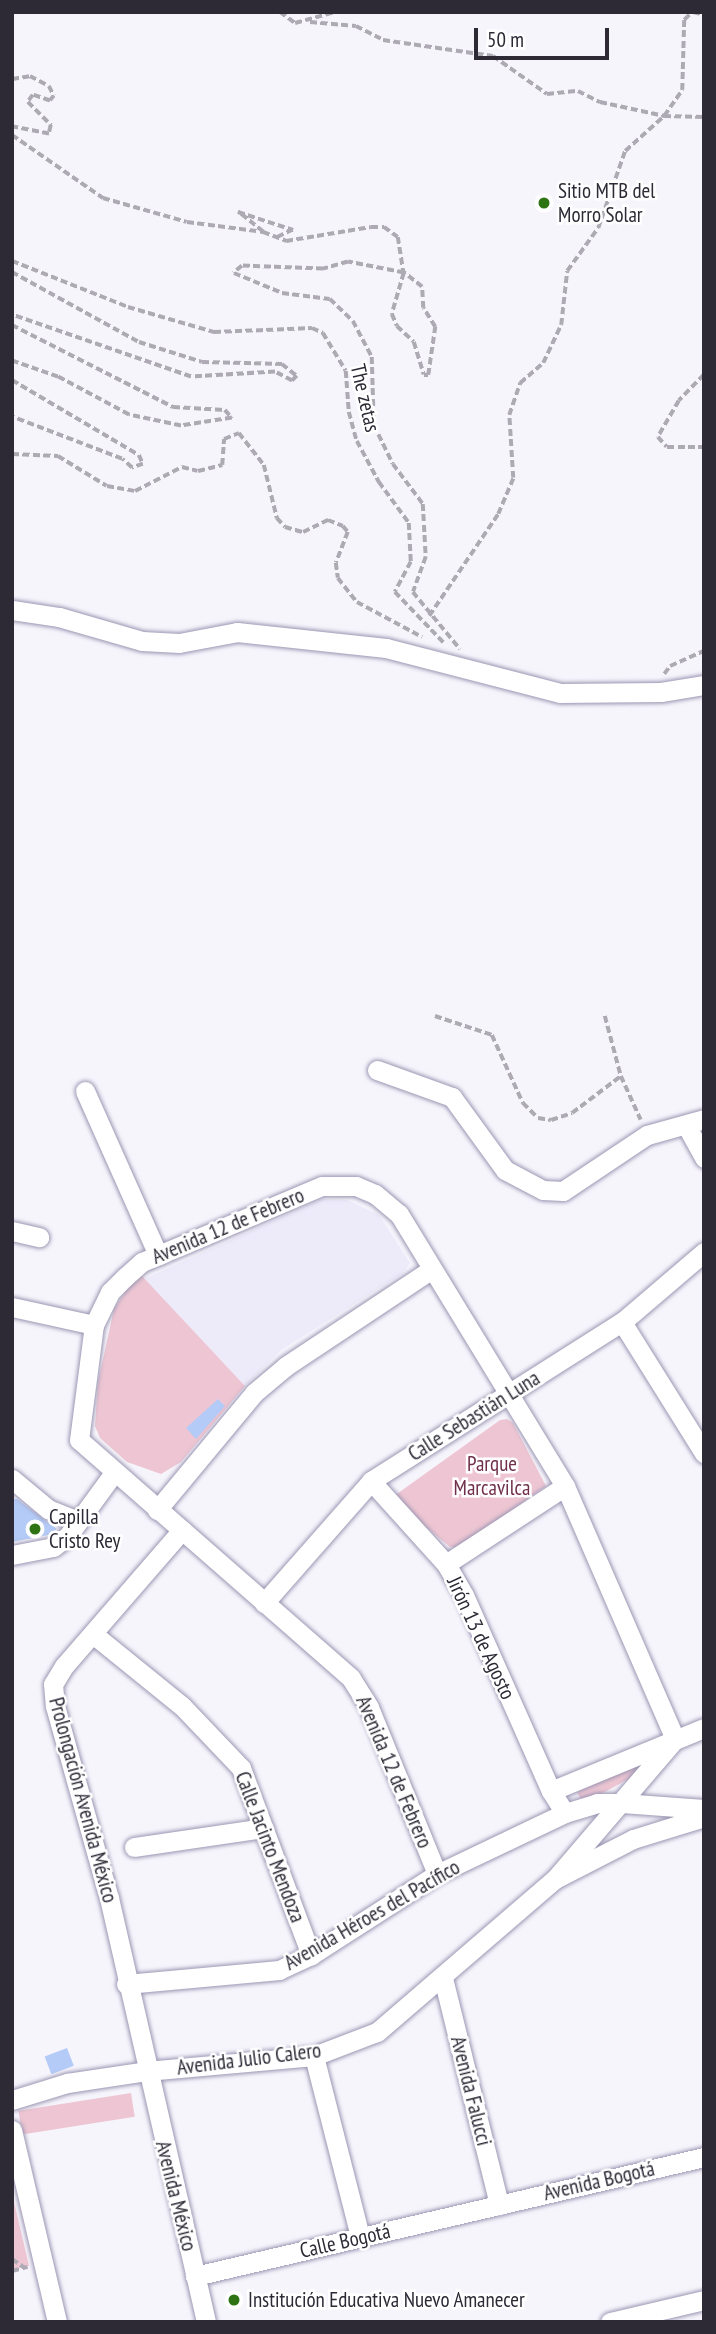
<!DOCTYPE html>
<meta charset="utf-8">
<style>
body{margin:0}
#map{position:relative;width:716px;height:2334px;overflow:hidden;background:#f7f5fc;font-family:"PT Sans Narrow",sans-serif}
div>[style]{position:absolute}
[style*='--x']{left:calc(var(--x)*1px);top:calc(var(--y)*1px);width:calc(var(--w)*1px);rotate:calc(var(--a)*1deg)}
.built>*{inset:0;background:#edeafa}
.green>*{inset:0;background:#eec6d3;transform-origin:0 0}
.building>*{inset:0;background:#b4cbf7;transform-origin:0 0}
.path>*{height:3.5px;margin-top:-1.75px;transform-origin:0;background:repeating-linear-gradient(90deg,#adaab3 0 7px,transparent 0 10.5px)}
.roads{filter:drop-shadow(0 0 2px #9b96b3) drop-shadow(0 0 2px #9b96b3)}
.minor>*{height:19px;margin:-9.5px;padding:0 9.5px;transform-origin:9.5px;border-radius:9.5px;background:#fff}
.dots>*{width:19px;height:19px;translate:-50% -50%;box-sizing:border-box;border:4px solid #fff;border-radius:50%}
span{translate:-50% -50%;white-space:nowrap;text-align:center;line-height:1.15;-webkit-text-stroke:5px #fff;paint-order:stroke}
.poi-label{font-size:21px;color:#2d2a36}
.left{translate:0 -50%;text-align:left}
.street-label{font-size:21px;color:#2d2a36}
.park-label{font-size:21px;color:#70304b}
.frame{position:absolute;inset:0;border:14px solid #2d2a36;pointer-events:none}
.scale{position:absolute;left:474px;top:28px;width:135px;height:32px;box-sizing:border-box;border:4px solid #2d2a36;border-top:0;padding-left:9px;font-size:21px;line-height:24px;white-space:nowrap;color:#2d2a36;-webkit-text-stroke:5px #fff;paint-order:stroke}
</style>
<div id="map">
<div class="built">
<div style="clip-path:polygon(322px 1199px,347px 1200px,379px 1215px,410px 1263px,403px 1273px,281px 1350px,245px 1386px,144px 1279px)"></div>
</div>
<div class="green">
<div style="clip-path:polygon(142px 1276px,245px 1386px,181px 1462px,161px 1474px,127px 1462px,100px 1438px,95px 1426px,98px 1382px,114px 1309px,129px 1286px)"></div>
<div style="clip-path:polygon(507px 1419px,513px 1423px,546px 1486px,459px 1547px,450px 1547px,395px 1502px,394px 1496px,500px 1420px)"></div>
<div style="clip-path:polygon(645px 1761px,641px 1772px,583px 1804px,577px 1792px)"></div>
<div style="left:131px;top:2093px;width:24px;height:114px;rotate:81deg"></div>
<div style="clip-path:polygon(12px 2193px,29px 2266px,12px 2270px)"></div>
</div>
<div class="building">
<div style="clip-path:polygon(218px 1399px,225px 1406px,196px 1439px,186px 1428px)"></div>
<div style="clip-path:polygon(12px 1499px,17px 1499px,57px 1529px,48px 1535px,12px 1542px)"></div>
<div style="left:67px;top:2048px;width:19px;height:24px;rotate:69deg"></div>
</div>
<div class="path">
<div style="--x:280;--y:12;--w:19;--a:36"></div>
<div style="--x:295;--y:23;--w:41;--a:-15.4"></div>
<div style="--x:693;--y:12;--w:11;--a:15"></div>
<div style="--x:310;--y:22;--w:46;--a:5"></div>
<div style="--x:356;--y:26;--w:30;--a:27"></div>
<div style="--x:383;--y:40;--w:111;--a:8.3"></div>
<div style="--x:493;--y:56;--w:66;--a:35.1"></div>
<div style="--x:547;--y:94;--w:31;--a:-6"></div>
<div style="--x:578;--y:91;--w:25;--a:27"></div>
<div style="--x:600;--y:102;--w:66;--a:12.3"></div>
<div style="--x:664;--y:116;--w:40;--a:1.4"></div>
<div style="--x:12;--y:79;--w:18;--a:-9"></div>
<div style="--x:30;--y:76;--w:21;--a:28"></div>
<div style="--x:49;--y:86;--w:11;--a:63"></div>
<div style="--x:54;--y:96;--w:6;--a:129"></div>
<div style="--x:50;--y:101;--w:18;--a:-161"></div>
<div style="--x:33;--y:95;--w:9;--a:126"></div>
<div style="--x:28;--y:102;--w:33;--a:45"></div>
<div style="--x:51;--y:125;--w:9;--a:103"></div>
<div style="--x:49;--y:134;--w:38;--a:-169"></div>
<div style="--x:12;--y:135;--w:111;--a:34.7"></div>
<div style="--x:103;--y:198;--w:87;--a:15.9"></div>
<div style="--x:187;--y:222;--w:77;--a:7.5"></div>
<div style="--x:263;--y:232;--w:25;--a:21"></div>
<div style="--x:286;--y:241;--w:86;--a:-9.4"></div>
<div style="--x:371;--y:227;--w:13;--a:0"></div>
<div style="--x:384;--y:227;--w:17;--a:36"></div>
<div style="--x:398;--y:237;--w:36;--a:81"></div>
<div style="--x:404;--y:273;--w:43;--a:106.3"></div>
<div style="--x:392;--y:314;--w:13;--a:67"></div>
<div style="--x:397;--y:326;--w:23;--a:43"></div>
<div style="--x:414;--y:342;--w:34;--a:73"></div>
<div style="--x:424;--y:375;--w:4;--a:0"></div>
<div style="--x:428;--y:375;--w:49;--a:-81.7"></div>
<div style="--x:435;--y:327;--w:22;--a:-122"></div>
<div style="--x:423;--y:308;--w:21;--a:-93"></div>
<div style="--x:422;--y:287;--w:23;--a:-142"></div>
<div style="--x:404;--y:273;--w:57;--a:-168.9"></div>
<div style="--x:348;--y:262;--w:26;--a:164"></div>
<div style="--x:323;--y:269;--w:81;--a:-177.9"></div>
<div style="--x:242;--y:266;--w:11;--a:139"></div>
<div style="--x:234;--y:273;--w:52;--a:22.6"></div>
<div style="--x:282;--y:293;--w:48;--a:7.1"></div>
<div style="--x:330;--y:299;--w:32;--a:44"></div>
<div style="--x:353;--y:321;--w:41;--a:62.2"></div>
<div style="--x:372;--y:357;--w:68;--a:88.3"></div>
<div style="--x:374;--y:425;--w:43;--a:64"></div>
<div style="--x:393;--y:464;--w:50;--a:53.1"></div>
<div style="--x:423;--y:504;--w:53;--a:86.8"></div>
<div style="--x:426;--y:557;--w:37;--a:110"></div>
<div style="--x:413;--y:592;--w:74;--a:50.5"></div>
<div style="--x:263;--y:232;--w:32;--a:-141"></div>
<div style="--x:238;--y:212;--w:58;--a:18.1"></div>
<div style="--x:293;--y:230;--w:17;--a:155"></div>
<div style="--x:12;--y:261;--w:125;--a:21.6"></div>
<div style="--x:128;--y:307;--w:90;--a:16.2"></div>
<div style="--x:214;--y:332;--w:98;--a:-2.3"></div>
<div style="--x:312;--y:328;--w:12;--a:24"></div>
<div style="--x:323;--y:333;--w:44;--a:58.8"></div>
<div style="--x:346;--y:371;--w:41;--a:85.8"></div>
<div style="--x:349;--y:412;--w:30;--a:75"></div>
<div style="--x:357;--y:441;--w:47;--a:61.8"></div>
<div style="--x:379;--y:482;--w:51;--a:53.8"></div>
<div style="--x:409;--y:523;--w:39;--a:87"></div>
<div style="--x:411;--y:562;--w:34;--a:118"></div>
<div style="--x:395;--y:592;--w:71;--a:46.1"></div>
<div style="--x:12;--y:272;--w:145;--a:28.9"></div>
<div style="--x:139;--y:342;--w:66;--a:17.6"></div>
<div style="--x:202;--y:362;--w:80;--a:1.4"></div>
<div style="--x:282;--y:364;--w:19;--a:39"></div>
<div style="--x:297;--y:376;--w:7;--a:135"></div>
<div style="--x:292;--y:381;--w:19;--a:-152"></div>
<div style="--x:275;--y:372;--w:84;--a:176.6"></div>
<div style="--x:191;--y:377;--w:189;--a:-160.9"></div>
<div style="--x:12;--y:325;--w:181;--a:27"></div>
<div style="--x:173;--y:407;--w:52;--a:3.3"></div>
<div style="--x:225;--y:410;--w:11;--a:49"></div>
<div style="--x:232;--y:418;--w:52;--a:171.1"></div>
<div style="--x:181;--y:426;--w:53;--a:-168.1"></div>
<div style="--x:129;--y:415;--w:81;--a:-151.8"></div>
<div style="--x:58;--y:377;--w:49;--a:-160.8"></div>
<div style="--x:704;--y:375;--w:36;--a:134"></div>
<div style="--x:679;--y:401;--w:42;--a:120.3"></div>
<div style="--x:658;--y:437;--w:13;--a:48"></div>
<div style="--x:667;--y:447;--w:37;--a:0"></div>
<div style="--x:12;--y:380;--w:147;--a:30.6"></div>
<div style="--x:139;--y:455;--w:10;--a:66"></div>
<div style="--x:143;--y:464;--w:12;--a:160"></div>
<div style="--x:132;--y:468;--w:13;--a:-138"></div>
<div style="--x:122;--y:459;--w:118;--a:-159.1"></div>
<div style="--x:12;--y:454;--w:46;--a:2.5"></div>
<div style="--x:58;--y:456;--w:57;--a:31.5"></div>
<div style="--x:107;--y:486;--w:28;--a:10"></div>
<div style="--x:135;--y:491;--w:53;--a:-27.1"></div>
<div style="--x:182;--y:467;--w:16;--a:14"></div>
<div style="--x:198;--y:471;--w:25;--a:-14"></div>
<div style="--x:222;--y:465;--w:26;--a:-86"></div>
<div style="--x:224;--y:439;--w:16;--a:-22"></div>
<div style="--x:239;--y:433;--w:41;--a:52"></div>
<div style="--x:264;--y:465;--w:55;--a:76.2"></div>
<div style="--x:277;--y:518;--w:12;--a:48"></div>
<div style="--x:285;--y:527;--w:19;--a:16"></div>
<div style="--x:303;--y:532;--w:28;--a:-26"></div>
<div style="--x:328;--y:520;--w:16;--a:22"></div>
<div style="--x:343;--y:526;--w:8;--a:50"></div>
<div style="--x:348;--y:532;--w:33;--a:111"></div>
<div style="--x:336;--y:563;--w:15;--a:82"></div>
<div style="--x:338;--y:578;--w:31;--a:52"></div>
<div style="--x:357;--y:602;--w:74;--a:28.3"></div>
<div style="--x:429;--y:616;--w:123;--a:-55.9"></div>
<div style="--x:498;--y:514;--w:39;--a:-67"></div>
<div style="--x:513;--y:478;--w:63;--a:-93.6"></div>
<div style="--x:509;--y:415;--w:34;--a:-71"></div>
<div style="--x:520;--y:383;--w:30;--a:-41"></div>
<div style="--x:543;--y:363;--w:42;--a:-64.7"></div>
<div style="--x:561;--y:325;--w:54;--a:-83.7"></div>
<div style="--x:567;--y:271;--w:53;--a:-54.2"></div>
<div style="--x:598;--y:228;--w:82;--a:-70.7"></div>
<div style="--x:625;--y:151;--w:52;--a:-41.9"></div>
<div style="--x:664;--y:116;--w:32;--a:-55"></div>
<div style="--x:682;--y:90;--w:70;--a:-88.4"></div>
<div style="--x:684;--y:20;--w:11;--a:-45"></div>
<div style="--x:664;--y:674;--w:10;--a:-53"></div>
<div style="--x:670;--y:666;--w:37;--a:-24"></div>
<div style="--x:435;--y:1016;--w:60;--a:18.4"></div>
<div style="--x:492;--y:1035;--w:75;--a:65.5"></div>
<div style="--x:523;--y:1103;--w:21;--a:45"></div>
<div style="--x:538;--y:1118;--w:13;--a:9"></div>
<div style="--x:551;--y:1120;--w:22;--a:-18"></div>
<div style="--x:572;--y:1113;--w:61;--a:-37.1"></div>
<div style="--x:605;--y:1016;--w:62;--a:75.1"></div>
<div style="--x:621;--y:1076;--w:48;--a:65.6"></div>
<div style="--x:12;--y:2259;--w:16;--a:35"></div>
<div style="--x:12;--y:2271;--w:16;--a:-15"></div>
</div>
<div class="roads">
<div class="minor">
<div style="--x:12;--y:610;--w:48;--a:8.5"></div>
<div style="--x:59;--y:617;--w:86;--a:16.1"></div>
<div style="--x:142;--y:641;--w:37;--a:3"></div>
<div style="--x:179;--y:643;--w:59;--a:-10.7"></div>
<div style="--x:237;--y:632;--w:150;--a:6.1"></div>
<div style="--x:386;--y:648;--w:180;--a:14.5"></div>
<div style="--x:560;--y:693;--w:101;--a:-0.6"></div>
<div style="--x:661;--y:692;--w:44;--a:-9.2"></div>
<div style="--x:377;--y:1070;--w:80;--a:19.8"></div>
<div style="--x:452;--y:1097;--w:90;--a:54"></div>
<div style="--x:505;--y:1170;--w:43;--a:27.8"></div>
<div style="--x:543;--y:1190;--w:20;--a:3"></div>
<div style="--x:563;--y:1191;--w:101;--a:-33.7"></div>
<div style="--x:647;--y:1135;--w:59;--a:-15.7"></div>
<div style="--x:85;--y:1091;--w:180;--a:66"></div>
<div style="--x:686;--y:1125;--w:38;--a:61"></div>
<div style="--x:12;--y:1231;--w:28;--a:13"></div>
<div style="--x:12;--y:1307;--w:84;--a:12.4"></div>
<div style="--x:622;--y:1322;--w:155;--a:58"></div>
<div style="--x:12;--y:1479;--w:47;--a:39.8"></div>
<div style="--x:48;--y:1509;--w:31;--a:22"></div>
<div style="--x:371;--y:1481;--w:112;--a:47.9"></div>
<div style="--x:446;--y:1564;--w:36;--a:60"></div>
<div style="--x:464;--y:1595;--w:214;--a:66.1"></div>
<div style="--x:551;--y:1791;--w:26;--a:58"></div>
<div style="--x:157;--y:1510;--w:152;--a:-50.3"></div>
<div style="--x:254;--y:1393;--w:42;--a:-40.2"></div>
<div style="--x:286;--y:1366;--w:175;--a:-33.6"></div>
<div style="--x:182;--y:1530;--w:180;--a:130.9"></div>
<div style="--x:64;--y:1666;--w:21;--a:121"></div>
<div style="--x:53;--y:1684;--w:22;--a:85"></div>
<div style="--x:55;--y:1706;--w:199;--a:74.3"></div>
<div style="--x:109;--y:1898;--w:435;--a:77.1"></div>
<div style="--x:12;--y:1555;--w:42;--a:-11"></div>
<div style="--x:53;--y:1547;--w:17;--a:-36"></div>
<div style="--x:67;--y:1537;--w:78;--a:-53.9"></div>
<div style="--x:446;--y:1564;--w:142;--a:-33.2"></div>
<div style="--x:264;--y:1603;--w:162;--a:-48.7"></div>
<div style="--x:371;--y:1481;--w:297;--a:-32.4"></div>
<div style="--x:622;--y:1322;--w:108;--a:-40.5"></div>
<div style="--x:93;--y:1634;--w:114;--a:39"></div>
<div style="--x:182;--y:1706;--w:86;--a:46.4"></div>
<div style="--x:241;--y:1768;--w:200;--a:69.5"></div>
<div style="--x:551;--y:1791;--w:165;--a:-22.4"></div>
<div style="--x:134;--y:1847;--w:131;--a:-8.3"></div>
<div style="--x:437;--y:1874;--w:180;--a:-112.2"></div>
<div style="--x:369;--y:1707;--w:34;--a:-122"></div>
<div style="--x:351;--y:1678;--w:361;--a:-138.8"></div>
<div style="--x:79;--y:1440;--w:116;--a:-82.6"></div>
<div style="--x:94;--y:1325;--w:37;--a:-64"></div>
<div style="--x:110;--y:1292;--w:20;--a:-45"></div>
<div style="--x:124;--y:1278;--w:24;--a:-42"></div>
<div style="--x:142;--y:1262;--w:195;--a:-22.9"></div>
<div style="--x:322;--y:1186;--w:34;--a:0"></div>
<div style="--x:356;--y:1186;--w:21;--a:23"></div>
<div style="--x:375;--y:1194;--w:31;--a:40"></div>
<div style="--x:399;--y:1214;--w:319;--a:58.6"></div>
<div style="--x:565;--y:1486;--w:276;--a:66.5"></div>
<div style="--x:675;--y:1739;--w:184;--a:130.6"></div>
<div style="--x:443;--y:1978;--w:234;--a:76.1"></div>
<div style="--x:126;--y:1984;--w:154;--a:-5.2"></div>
<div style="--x:279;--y:1970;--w:35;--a:-25"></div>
<div style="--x:311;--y:1955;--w:150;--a:-32.7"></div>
<div style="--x:437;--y:1874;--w:142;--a:-25.5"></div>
<div style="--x:565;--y:1813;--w:34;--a:-17"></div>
<div style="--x:597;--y:1803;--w:25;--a:0"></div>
<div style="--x:622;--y:1803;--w:82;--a:4.2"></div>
<div style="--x:314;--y:2056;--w:187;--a:75.7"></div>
<div style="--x:12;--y:2100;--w:58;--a:-17.2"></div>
<div style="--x:67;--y:2083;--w:80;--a:-8.6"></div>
<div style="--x:146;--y:2071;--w:169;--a:-5.1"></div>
<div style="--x:314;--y:2056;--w:67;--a:-20.9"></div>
<div style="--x:377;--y:2032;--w:235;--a:-40.7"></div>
<div style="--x:555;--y:1879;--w:88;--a:-27.1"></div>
<div style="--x:633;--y:1839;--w:74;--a:-17.2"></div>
<div style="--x:12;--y:2130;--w:197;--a:76.8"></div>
<div style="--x:195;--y:2276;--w:523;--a:-13.16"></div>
<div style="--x:610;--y:2322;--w:97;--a:-13.2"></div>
</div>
</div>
<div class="dots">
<div style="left:544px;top:203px;background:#2e7414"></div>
<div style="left:35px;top:1529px;background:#2e7414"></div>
<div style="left:234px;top:2300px;background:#2e7414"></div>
</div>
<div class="poi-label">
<span class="left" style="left:558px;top:203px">Sitio MTB del<br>Morro Solar</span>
<span class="left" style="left:49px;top:1529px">Capilla<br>Cristo Rey</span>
<span class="left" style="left:248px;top:2300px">Institución Educativa Nuevo Amanecer</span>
</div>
<div class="street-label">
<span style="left:365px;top:398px;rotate:77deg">The zetas</span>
<span style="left:228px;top:1226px;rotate:-23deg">Avenida 12 de Febrero</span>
<span style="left:474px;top:1416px;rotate:-32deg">Calle Sebastián Luna</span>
<span style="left:481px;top:1638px;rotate:65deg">Jirón 13 de Agosto</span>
<span style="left:394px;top:1772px;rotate:67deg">Avenida 12 de Febrero</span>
<span style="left:83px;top:1800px;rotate:75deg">Prolongación Avenida México</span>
<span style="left:270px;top:1847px;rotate:69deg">Calle Jacinto Mendoza</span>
<span style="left:372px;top:1915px;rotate:-30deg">Avenida Héroes del Pacífico</span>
<span style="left:249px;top:2059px;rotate:-7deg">Avenida Julio Calero</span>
<span style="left:471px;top:2091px;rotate:76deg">Avenida Falucci</span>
<span style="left:599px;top:2181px;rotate:-13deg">Avenida Bogotá</span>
<span style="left:176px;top:2196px;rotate:76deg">Avenida México</span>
<span style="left:345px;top:2241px;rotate:-13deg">Calle Bogotá</span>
</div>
<div class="park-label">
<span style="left:492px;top:1476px">Parque<br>Marcavilca</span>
</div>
<div class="frame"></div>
<div class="scale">50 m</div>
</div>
